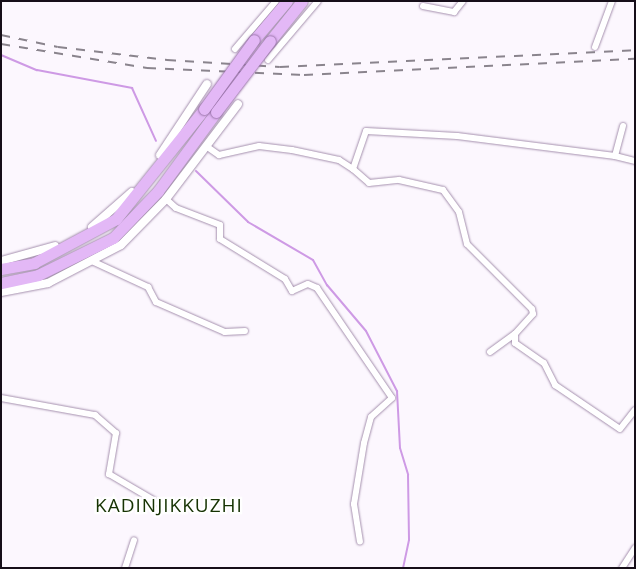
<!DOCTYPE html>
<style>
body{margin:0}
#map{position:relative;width:636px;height:569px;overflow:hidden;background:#fcf7fe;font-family:"Open Sans",sans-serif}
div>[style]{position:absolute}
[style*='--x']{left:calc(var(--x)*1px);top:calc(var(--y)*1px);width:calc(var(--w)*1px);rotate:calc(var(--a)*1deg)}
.stream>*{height:2px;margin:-1px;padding:0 1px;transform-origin:1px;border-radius:1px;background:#ce9ae5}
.roads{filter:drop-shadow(0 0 1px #a590ae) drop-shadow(0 0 1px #a590ae)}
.minor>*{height:6px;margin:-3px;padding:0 3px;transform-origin:3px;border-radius:3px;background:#fff}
.tertiary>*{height:8px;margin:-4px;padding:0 4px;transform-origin:4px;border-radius:4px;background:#fff}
.trunk>*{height:11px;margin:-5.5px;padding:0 5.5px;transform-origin:5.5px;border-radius:5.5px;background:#e3b8f6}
.rail>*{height:2px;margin-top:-1px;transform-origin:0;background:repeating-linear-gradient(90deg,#8a848d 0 9px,transparent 0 18px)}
.bridges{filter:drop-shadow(0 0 1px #9771a7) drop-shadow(0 0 1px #9771a7)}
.trunk-bridge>*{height:11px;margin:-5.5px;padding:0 5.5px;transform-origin:5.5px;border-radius:5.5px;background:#e3b8f6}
span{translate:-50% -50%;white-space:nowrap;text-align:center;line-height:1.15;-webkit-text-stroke:4.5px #fff;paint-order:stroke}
.neighbourhood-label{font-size:19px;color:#163203;letter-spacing:1px}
.frame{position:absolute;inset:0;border:2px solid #160e19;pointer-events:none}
</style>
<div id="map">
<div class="stream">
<div style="--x:1;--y:55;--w:39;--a:23"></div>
<div style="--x:37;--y:70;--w:97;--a:10.7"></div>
<div style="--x:132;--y:88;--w:58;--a:65.6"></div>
<div style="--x:196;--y:171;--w:73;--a:44.4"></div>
<div style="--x:248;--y:222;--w:75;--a:30.3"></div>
<div style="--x:313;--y:260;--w:29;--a:61"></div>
<div style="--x:327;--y:285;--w:60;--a:49.7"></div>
<div style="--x:366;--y:331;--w:68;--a:62.7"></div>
<div style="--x:397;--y:391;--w:57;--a:87"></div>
<div style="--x:400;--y:448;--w:28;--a:73"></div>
<div style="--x:408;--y:475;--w:65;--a:89.1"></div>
<div style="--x:409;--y:540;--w:29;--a:102"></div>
</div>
<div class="roads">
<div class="minor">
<div style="--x:423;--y:6;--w:32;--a:11"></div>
<div style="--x:454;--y:12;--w:14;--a:-51"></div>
<div style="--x:595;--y:47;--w:49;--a:-69.7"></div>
<div style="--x:235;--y:49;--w:63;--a:-49.5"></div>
<div style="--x:268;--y:60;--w:77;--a:-49.7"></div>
<div style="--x:623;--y:126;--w:31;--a:105"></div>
<div style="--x:615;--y:156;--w:159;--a:-172.8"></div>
<div style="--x:457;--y:136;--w:91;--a:-176.9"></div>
<div style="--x:366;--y:131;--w:40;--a:108.9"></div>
<div style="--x:353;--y:169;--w:21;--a:41"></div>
<div style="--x:369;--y:183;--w:30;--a:-6"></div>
<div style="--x:399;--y:180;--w:45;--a:12.8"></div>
<div style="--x:443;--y:190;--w:27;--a:54"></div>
<div style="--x:459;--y:212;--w:33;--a:76"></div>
<div style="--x:467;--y:244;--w:92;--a:45"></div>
<div style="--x:532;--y:309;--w:5;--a:79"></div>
<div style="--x:533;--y:314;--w:27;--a:132"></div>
<div style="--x:515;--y:334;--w:9;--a:90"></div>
<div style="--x:515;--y:343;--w:35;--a:35"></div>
<div style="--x:544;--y:363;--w:25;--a:63"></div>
<div style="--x:555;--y:385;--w:78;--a:34.1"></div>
<div style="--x:620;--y:429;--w:24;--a:-52"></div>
<div style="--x:206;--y:146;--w:16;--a:35"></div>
<div style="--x:219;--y:155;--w:41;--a:-12.7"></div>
<div style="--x:259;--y:146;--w:33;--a:7"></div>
<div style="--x:292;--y:150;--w:48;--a:12"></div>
<div style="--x:339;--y:160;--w:17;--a:33"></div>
<div style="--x:615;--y:156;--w:21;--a:14"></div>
<div style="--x:166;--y:199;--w:13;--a:42"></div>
<div style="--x:176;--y:208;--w:47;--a:21.1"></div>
<div style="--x:220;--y:225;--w:14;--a:90"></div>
<div style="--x:220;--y:239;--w:76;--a:31.6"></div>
<div style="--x:285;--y:279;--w:14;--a:60"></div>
<div style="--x:292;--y:291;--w:17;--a:-24"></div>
<div style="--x:308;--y:284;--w:10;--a:24"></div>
<div style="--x:317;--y:288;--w:133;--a:55.7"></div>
<div style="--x:392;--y:398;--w:28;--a:138"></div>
<div style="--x:371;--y:417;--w:27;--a:105"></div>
<div style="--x:364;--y:443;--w:62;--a:99.3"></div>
<div style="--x:354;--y:504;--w:38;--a:81"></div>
<div style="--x:94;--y:262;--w:60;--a:24.8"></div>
<div style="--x:148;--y:287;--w:17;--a:62"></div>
<div style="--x:156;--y:302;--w:75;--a:23.5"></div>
<div style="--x:225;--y:332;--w:20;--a:-3"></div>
<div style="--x:490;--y:352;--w:31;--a:-36"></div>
<div style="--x:1;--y:398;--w:96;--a:10.3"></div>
<div style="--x:95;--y:415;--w:28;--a:41"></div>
<div style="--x:116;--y:433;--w:42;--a:99.7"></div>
<div style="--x:109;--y:474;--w:67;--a:30.4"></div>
<div style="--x:125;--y:568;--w:29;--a:-72"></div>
<div style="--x:622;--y:568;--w:24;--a:-57"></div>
</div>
<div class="tertiary">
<div style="--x:160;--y:155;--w:85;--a:-56.5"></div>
<div style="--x:92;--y:227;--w:53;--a:-41.2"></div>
<div style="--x:1;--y:261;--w:56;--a:-15.5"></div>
<div style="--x:1;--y:292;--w:48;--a:-10.8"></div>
<div style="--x:48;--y:283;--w:82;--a:-27.5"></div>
<div style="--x:121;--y:245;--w:64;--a:-45.6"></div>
<div style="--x:166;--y:199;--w:119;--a:-52.8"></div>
</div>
<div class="trunk">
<div style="--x:254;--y:40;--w:51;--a:-49.8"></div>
<div style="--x:270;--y:41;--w:51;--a:-51.3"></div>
<div style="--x:1;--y:269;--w:34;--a:-10"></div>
<div style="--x:34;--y:263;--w:93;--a:-28.2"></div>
<div style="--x:116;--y:219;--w:141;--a:-51.3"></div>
<div style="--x:1;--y:283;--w:38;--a:-12"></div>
<div style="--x:38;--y:275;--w:84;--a:-26.3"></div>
<div style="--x:113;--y:238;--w:65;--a:-46.2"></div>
<div style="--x:158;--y:191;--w:98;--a:-53.7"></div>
</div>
</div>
<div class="rail">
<div style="--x:1;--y:35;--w:58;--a:11.9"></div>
<div style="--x:58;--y:47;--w:110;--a:6.8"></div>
<div style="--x:167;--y:60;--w:113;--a:3.5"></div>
<div style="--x:280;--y:67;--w:355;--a:-2.7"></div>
<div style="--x:1;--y:44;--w:148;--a:9.3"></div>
<div style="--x:147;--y:68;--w:157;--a:2.6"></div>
<div style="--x:304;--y:75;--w:331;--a:-2.8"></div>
</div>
<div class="bridges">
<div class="trunk-bridge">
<div style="--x:204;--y:109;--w:85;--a:-54.1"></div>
<div style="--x:216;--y:112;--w:89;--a:-52.7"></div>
</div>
</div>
<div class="neighbourhood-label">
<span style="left:169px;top:506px">KADINJIKKUZHI</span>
</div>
<div class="frame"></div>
</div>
